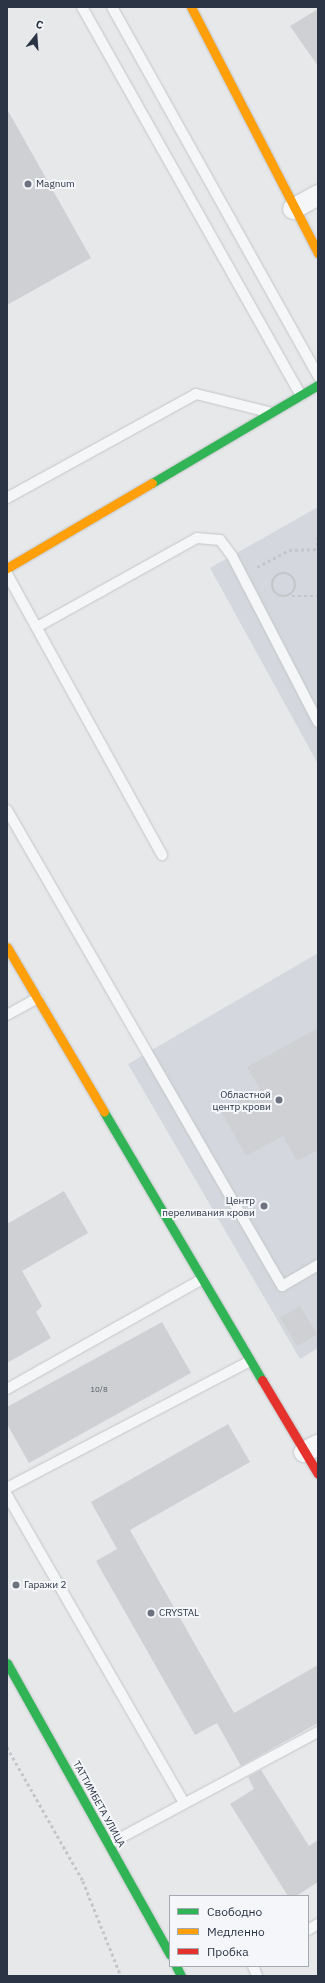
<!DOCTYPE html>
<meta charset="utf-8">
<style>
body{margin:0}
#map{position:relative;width:325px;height:1983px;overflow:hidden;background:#e6e8ea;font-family:"IBM Plex Sans",sans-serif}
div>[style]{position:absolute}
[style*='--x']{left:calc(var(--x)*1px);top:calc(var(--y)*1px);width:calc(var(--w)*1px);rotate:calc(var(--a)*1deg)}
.built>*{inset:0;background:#d4d7dd}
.building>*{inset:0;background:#ced0d3;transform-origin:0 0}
.path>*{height:2.5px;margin-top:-1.25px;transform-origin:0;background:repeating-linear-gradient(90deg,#c5c6ca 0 3px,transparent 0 6px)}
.path>.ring{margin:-1.25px;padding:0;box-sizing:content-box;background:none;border:2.5px solid #c5c6ca;border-radius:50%}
.roads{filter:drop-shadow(0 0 1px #c4c6c8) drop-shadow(0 0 1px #c4c6c8)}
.lane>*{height:10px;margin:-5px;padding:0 5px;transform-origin:5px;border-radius:5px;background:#f5f6f7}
.street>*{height:20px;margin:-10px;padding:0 10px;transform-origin:10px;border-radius:10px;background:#f5f6f7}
.fast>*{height:9px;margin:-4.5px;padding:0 4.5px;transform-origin:4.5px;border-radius:4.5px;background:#30b455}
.slow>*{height:9px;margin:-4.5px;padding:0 4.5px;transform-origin:4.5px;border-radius:4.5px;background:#ff9f0a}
.jam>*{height:9px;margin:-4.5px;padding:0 4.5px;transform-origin:4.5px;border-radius:4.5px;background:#e5322d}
.dots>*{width:11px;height:11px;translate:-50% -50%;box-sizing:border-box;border:2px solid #f4f6f9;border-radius:50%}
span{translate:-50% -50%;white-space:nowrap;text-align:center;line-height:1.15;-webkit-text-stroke:4px #f4f6f9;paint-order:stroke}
.number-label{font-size:8px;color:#545c69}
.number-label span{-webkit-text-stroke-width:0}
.poi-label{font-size:10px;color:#2b3445}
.left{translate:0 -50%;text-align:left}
.right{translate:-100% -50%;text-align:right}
.street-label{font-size:10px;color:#2b3445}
.frame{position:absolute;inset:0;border:8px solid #2b3445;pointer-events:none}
.legend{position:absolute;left:169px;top:1895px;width:140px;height:72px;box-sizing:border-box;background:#f4f6f9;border:1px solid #a4a8b1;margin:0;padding:5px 7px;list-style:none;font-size:12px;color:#2b3445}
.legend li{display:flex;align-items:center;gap:8px;height:20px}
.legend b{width:20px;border:1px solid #a4a8b1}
.north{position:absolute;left:16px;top:16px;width:40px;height:40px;-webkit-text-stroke:3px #f4f6f9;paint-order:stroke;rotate:17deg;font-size:11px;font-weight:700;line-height:16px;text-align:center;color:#2b3445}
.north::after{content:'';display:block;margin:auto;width:14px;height:18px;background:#2b3445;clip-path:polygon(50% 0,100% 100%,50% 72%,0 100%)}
</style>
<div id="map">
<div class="built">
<div style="clip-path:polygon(318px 507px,318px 764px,210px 568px)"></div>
<div style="clip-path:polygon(318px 953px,318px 1348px,300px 1359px,128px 1064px)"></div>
</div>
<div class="building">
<div style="clip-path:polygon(318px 9px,318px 66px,290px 26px)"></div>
<div style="clip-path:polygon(7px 109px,91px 258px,7px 305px)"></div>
<div style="clip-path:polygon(318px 1028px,318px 1150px,297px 1161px,283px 1136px,246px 1156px,221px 1111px,260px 1089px,247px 1067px)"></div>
<div style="clip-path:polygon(64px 1191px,88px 1233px,22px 1271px,42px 1306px,36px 1312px,51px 1338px,7px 1363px,7px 1224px)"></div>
<div style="left:300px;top:1306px;width:33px;height:23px;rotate:59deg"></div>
<div style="clip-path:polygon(162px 1322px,191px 1373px,29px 1463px,7px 1424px,7px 1407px)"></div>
<div style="clip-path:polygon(228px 1424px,250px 1462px,130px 1530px,234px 1713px,318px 1665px,318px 1723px,241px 1766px,217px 1723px,195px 1735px,96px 1561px,117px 1549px,91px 1502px)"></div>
<div style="clip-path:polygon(261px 1770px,309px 1846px,318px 1840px,318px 1882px,296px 1896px,288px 1896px,230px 1804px,254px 1789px,248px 1777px)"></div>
</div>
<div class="path">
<div style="--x:318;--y:537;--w:12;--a:90"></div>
<div style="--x:257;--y:567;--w:36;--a:-28"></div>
<div style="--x:289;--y:550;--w:29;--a:-2"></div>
<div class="ring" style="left:272px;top:573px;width:21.5px;height:21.5px"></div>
<div style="--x:292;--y:596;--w:26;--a:0"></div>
<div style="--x:7;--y:1747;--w:154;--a:60.4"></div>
<div style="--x:83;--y:1881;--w:102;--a:68.2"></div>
</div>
<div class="roads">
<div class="lane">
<div style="--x:82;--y:7;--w:446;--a:60.6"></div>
<div style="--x:112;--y:7;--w:423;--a:60.8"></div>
<div style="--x:7;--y:498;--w:216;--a:-28.8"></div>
<div style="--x:196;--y:394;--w:74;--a:14"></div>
<div style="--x:7;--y:574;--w:321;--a:61.1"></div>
<div style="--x:37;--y:627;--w:183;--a:-29.1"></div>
<div style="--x:197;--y:538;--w:23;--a:5"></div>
<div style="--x:220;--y:540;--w:20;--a:53"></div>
<div style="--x:232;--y:556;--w:187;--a:62.6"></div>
<div style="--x:7;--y:810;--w:550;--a:59.98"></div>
<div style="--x:282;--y:1286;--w:42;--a:-30.3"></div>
<div style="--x:7;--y:1015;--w:35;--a:-29"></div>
<div style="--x:7;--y:1389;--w:224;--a:-29.4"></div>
<div style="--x:7;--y:1488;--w:274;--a:-27.6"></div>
<div style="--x:7;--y:1495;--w:355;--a:60.1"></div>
<div style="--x:109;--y:1844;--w:237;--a:-28.2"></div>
<div style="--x:308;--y:1930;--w:12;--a:-31"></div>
<div style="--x:253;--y:1966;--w:11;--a:68"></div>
</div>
<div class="street">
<div style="--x:293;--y:209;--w:29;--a:-29"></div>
<div style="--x:304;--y:1452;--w:16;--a:-27"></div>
</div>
<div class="fast">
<div style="--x:152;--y:483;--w:193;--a:-30.6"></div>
<div style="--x:104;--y:1112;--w:311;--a:59.5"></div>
<div style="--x:7;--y:1663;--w:334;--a:60.8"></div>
<div style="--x:176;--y:1966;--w:11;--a:63"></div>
</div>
<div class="slow">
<div style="--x:191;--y:7;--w:277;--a:62.7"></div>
<div style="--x:7;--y:568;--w:168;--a:-30.4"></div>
<div style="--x:7;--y:947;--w:191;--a:59.5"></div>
</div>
<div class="jam">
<div style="--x:262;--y:1380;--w:109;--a:59.2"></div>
</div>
</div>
<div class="dots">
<div style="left:28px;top:184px;background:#6c737f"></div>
<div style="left:279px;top:1100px;background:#6c737f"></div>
<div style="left:264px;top:1206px;background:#6c737f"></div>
<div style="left:16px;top:1585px;background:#6c737f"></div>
<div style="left:151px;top:1613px;background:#6c737f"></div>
</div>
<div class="number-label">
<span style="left:99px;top:1390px">10/8</span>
</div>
<div class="poi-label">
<span class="left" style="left:36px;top:184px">Magnum</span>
<span class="right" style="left:271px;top:1100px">Областной<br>центр крови</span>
<span class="right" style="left:255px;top:1206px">Центр<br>переливания крови</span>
<span class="left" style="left:24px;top:1585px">Гаражи 2</span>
<span class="left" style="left:159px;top:1613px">CRYSTAL</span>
</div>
<div class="street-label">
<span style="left:99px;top:1804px;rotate:61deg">ТАТТИМБЕТА УЛИЦА</span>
</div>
<div class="frame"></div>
<ul class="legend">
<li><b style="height:5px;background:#30b455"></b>Свободно</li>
<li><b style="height:5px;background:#ff9f0a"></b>Медленно</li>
<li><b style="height:5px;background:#e5322d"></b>Пробка</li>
</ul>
<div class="north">С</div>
</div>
